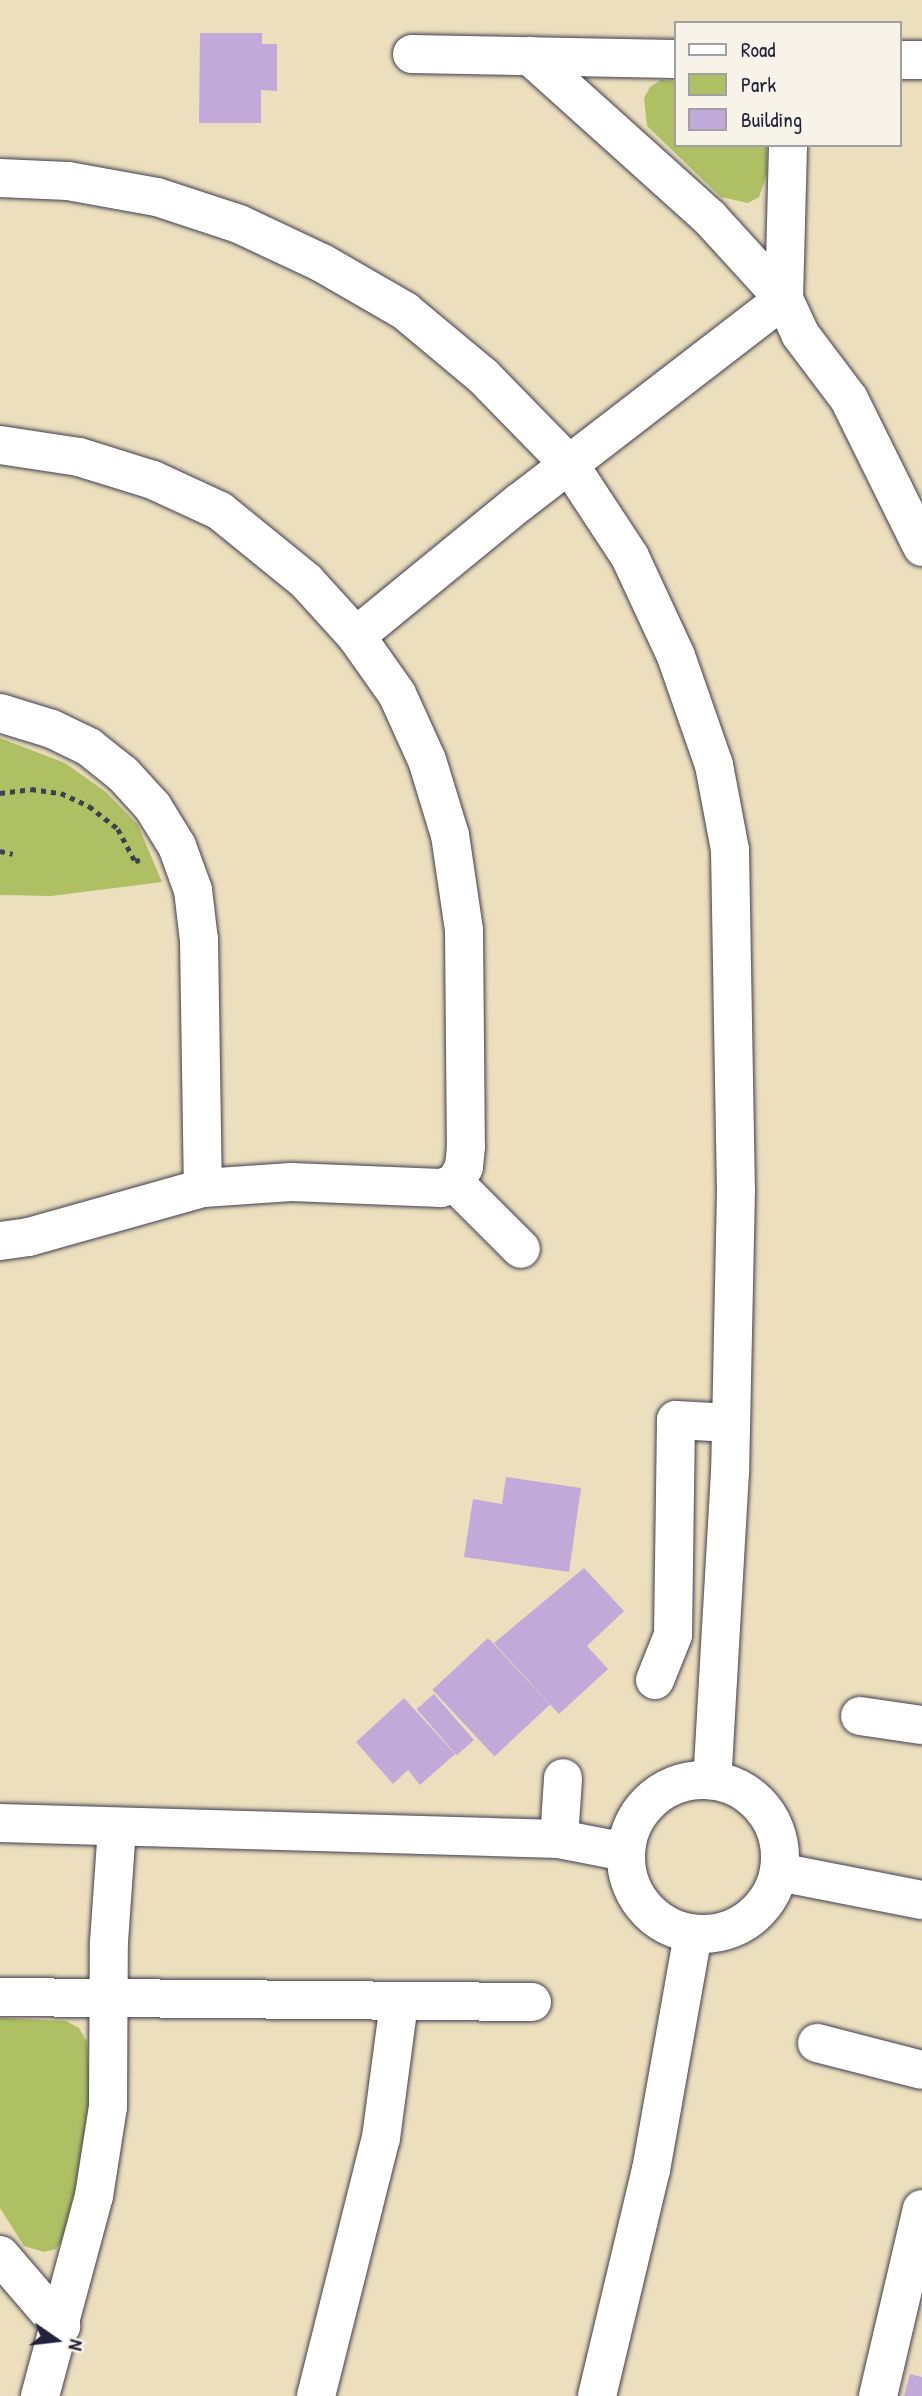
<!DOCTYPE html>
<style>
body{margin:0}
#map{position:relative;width:922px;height:2396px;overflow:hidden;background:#ecdfbe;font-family:"Patrick Hand",sans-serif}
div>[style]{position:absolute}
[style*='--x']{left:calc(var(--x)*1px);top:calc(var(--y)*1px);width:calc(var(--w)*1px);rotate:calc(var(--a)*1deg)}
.green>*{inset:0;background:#aec063}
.building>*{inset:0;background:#c1a9da;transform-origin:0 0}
.path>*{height:4.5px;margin-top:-2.25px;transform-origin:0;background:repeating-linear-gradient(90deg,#403e4f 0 5px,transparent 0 10px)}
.roads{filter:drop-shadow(0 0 2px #403e4f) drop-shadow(0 0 2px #403e4f)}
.minor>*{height:38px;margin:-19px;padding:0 19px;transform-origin:19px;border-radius:19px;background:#fff}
.minor>.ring{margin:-19px;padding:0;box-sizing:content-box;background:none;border:38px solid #fff;border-radius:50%}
span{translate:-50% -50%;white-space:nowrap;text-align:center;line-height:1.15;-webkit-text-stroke:5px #f7f3e8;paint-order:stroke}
.legend{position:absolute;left:674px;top:21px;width:228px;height:126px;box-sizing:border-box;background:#f7f3e8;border:2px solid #a29fa3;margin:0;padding:9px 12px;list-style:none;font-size:21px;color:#22223b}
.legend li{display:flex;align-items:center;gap:14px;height:35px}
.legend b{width:35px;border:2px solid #a29fa3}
.north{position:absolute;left:21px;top:2305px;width:70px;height:70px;-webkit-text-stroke:5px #f7f3e8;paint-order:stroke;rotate:104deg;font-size:19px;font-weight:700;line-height:28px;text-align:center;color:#22223b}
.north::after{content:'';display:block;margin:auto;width:24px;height:32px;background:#22223b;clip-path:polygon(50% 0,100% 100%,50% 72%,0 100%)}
</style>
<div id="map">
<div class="green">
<div style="clip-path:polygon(661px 80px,675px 81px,675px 145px,767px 145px,767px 174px,759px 197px,748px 203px,721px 197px,647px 126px,644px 98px,650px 87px)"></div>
<div style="clip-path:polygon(0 738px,65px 763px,106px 792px,138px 825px,162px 882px,51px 896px,0 895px)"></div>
<div style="clip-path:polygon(0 2018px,66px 2021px,79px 2028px,87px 2042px,90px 2095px,75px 2190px,63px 2238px,56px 2249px,44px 2252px,24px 2246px,0 2208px)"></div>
</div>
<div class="building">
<div style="clip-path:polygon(200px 33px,262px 33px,262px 44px,277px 44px,277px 91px,261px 90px,261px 123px,199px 123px)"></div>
<div style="clip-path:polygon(506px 1477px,581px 1488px,569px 1572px,464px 1557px,473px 1499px,502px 1504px)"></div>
<div style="clip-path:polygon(584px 1568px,624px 1611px,587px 1646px,608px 1669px,559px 1714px,494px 1643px)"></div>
<div style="left:488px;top:1638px;width:91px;height:76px;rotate:47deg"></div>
<div style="left:434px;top:1694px;width:61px;height:23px;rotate:49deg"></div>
<div style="clip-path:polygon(404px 1698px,455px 1754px,420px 1785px,408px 1770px,393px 1784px,356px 1742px)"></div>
<div style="clip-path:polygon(910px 2374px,922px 2377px,922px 2396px,904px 2396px)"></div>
</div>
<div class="path">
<div style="--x:0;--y:793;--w:31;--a:-7"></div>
<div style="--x:31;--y:789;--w:30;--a:8"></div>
<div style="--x:61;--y:793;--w:31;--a:25"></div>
<div style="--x:89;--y:806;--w:37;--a:38"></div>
<div style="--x:118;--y:829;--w:36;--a:62"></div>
<div style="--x:135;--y:861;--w:9;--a:-13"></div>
<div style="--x:0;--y:851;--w:13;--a:13"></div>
</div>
<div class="roads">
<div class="minor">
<div style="--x:412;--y:54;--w:263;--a:1.1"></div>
<div style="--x:530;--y:56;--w:241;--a:42"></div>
<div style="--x:709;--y:217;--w:111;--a:47.6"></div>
<div style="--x:784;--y:299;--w:38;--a:65"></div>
<div style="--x:800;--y:334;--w:81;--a:53"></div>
<div style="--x:849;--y:399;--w:165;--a:63.7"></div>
<div style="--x:899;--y:60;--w:23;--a:0"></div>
<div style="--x:0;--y:178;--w:68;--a:2.5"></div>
<div style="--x:68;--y:181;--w:90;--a:10.2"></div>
<div style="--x:157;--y:197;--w:86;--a:18.2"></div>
<div style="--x:239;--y:224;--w:92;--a:25.2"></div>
<div style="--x:322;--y:263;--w:96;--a:30"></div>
<div style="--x:405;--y:311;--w:102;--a:39.8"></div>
<div style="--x:483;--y:376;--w:123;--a:45.7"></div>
<div style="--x:569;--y:464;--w:111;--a:56.7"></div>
<div style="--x:630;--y:557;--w:109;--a:65.1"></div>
<div style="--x:676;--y:656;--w:115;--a:70.8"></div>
<div style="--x:714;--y:765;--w:86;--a:79.3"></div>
<div style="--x:730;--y:850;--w:340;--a:89"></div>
<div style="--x:736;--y:1190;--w:282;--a:91.2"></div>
<div style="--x:730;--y:1472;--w:309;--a:93.3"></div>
<div style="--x:0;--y:445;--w:80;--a:8.6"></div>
<div style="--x:79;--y:457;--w:77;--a:17.3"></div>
<div style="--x:153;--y:480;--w:74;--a:24.8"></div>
<div style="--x:220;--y:511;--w:111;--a:39.1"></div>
<div style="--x:306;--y:581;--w:74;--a:47.7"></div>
<div style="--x:356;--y:636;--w:71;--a:54.7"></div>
<div style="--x:397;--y:694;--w:72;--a:65.6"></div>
<div style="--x:427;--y:760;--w:78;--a:73"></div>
<div style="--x:450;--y:835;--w:96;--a:81.6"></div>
<div style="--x:464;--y:930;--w:217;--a:89.5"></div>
<div style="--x:466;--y:1147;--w:20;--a:96"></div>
<div style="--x:464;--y:1167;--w:18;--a:119"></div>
<div style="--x:455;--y:1183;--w:15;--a:160"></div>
<div style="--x:441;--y:1188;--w:150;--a:-177.7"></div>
<div style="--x:291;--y:1182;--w:88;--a:176.1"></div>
<div style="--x:203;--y:1188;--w:181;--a:164.3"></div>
<div style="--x:29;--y:1237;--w:29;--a:172"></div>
<div style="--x:356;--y:636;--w:212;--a:-39.3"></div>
<div style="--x:520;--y:502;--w:333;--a:-37.6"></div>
<div style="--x:784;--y:299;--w:154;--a:-88.5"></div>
<div style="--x:0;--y:713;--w:54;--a:17.1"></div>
<div style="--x:52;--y:729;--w:41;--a:25.9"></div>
<div style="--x:89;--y:747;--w:43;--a:38.5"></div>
<div style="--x:123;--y:774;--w:45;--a:47.7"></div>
<div style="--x:153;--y:807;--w:46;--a:58.4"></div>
<div style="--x:177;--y:846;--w:47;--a:70"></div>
<div style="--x:193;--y:890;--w:50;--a:83.2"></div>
<div style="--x:199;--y:940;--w:248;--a:89.1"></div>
<div style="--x:455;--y:1183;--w:93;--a:45"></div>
<div style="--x:655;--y:1680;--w:48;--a:-68.2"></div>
<div style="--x:673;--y:1635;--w:215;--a:-89.2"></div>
<div style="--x:676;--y:1420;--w:55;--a:3.1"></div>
<div style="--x:860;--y:1716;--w:63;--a:8.3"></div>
<div class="ring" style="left:626px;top:1780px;width:116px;height:116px"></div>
<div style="--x:0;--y:1823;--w:559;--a:1.64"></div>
<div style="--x:559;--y:1839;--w:68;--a:11"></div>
<div style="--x:559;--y:1839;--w:61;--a:-86.2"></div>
<div style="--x:779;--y:1872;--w:146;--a:11.1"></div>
<div style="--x:0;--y:1997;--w:532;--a:0.54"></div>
<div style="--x:817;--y:2043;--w:108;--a:14.4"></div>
<div style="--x:0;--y:2255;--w:94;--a:49.3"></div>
<div style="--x:40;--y:2396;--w:207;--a:-74.9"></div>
<div style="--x:94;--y:2196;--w:90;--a:-81.1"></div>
<div style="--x:108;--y:2107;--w:165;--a:-89.7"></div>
<div style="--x:109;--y:1942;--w:115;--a:-86"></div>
<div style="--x:316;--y:2396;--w:266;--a:-75.9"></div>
<div style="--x:381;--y:2138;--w:136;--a:-82.4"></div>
<div style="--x:597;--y:2396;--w:232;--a:-76.6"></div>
<div style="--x:651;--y:2170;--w:240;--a:-79.9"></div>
<div style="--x:878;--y:2396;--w:192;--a:-76.8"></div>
</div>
</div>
<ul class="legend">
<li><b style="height:9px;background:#fff"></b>Road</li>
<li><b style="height:19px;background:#aec063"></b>Park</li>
<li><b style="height:19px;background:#c1a9da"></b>Building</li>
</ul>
<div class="north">N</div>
</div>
